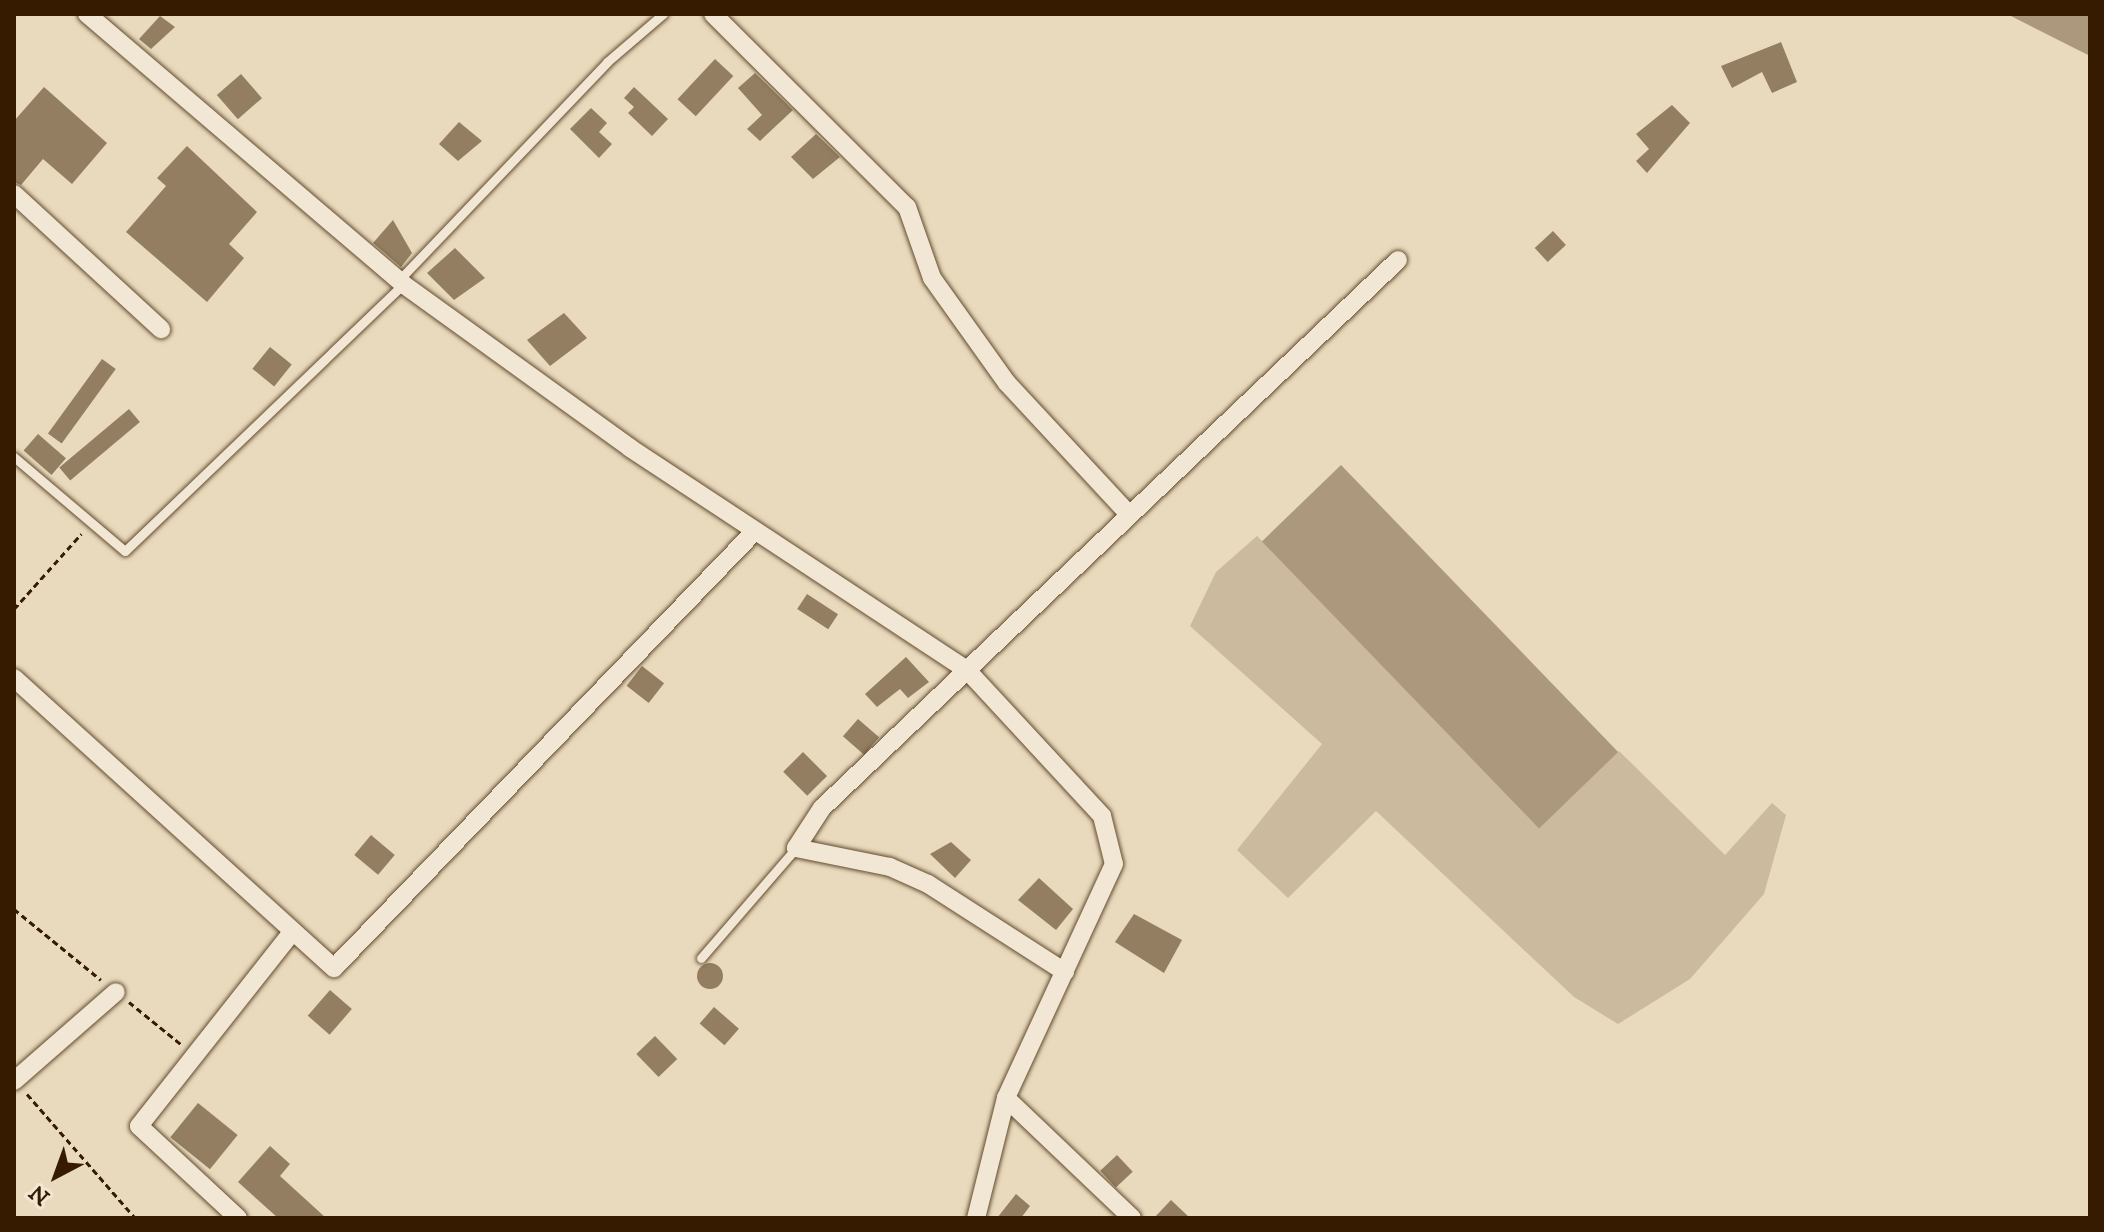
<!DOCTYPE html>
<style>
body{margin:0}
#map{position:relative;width:2104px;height:1232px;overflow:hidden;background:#e9dabd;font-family:"IM FELL DW Pica",serif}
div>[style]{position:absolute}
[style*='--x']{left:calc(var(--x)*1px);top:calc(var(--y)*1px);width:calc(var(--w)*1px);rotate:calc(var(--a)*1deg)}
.green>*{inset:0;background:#cbba9d}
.water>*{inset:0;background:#ac997d;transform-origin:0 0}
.building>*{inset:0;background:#937e62;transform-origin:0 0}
.round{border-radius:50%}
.path>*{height:3px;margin-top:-1.5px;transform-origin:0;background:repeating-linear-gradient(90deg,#361b00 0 6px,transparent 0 10px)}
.roads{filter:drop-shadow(0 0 2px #634b2f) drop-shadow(0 0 2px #634b2f)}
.service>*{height:9px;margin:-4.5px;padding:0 4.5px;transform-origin:4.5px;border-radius:4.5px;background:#f1e7d4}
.minor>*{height:18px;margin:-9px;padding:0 9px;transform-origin:9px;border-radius:9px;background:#f1e7d4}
span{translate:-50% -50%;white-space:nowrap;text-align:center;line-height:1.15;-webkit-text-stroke:6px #f1e7d4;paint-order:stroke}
.frame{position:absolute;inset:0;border:16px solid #361b00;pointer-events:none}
.north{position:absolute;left:16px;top:1136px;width:80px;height:80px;-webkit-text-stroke:6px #f1e7d4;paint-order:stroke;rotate:221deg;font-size:22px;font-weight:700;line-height:32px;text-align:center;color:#361b00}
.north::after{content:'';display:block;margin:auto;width:28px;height:36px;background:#361b00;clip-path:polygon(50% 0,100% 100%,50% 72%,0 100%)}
</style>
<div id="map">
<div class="green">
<div style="clip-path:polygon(1257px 536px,1542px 814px,1619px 751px,1725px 855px,1772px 803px,1786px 815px,1764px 894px,1690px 979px,1618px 1024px,1574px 997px,1376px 811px,1288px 898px,1237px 850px,1322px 744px,1190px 626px,1216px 572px)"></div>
</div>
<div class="water">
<div style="clip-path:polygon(2007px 14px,2090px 14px,2090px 56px)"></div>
<div style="left:1341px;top:465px;width:399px;height:110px;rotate:46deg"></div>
</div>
<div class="building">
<div style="clip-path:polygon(160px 16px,175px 27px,151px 49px,139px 39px)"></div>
<div style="clip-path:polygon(1781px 42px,1797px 82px,1772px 93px,1762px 72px,1732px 88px,1721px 66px)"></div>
<div style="left:715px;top:59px;width:25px;height:55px;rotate:43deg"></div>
<div style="clip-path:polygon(755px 73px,793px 110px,760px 141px,747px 129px,762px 115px,738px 88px)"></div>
<div style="left:241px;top:74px;width:32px;height:32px;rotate:49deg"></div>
<div style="clip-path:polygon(44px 87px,107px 143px,72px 184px,43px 159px,21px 185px,14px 182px,14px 121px)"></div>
<div style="clip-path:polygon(634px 87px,668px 119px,652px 136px,628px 113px,634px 107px,624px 98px)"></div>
<div style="clip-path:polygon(1672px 105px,1690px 123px,1647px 173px,1636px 161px,1649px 149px,1636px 134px)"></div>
<div style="clip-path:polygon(591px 108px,607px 123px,599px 132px,612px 144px,599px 158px,570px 129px)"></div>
<div style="clip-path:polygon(459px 122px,482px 141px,458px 161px,439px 144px)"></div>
<div style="clip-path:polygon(816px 134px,840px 157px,813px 179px,791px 157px)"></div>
<div style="clip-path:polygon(187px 146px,257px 212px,229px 244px,244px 258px,207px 302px,126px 232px,166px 186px,157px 178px)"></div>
<div style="clip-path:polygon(393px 220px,412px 253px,401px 267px,373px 243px)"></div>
<div style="left:1553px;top:231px;width:19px;height:25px;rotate:47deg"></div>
<div style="clip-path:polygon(455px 248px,485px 278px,454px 300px,427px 273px)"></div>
<div style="clip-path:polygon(564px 313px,587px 338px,550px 366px,527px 340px)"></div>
<div style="left:270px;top:347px;width:28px;height:28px;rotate:39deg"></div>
<div style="left:102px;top:359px;width:17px;height:92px;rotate:36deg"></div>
<div style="left:129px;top:409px;width:17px;height:91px;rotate:50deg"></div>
<div style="left:38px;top:434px;width:37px;height:22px;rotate:41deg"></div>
<div style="left:807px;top:594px;width:37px;height:18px;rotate:33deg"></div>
<div style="clip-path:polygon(906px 657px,929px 682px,908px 698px,900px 689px,877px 707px,865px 694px)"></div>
<div style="left:642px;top:666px;width:28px;height:25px;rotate:38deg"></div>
<div style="left:858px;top:719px;width:28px;height:23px;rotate:41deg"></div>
<div style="left:803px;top:752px;width:34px;height:28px;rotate:45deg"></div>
<div style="left:371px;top:835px;width:31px;height:26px;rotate:40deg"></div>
<div style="clip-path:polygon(951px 842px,971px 860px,955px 878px,930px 854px)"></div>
<div style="clip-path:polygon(1039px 878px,1073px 909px,1056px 930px,1018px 900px)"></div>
<div style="clip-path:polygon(1134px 914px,1182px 940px,1164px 973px,1115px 942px)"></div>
<div class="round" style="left:697px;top:963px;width:26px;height:26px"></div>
<div style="left:330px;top:990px;width:29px;height:34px;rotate:41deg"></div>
<div style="left:714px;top:1007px;width:33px;height:22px;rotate:41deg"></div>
<div style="left:655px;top:1036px;width:32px;height:26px;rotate:46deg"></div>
<div style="left:198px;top:1103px;width:51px;height:44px;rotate:39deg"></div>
<div style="clip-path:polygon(270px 1146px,290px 1164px,280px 1176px,326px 1218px,278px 1218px,238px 1182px)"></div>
<div style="left:1117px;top:1155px;width:23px;height:23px;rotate:47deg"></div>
<div style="clip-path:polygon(1016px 1194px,1030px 1206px,1021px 1218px,997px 1218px)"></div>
<div style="clip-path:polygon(1171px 1200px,1190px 1218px,1154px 1218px)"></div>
</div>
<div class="path">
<div style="--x:14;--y:609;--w:101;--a:-48.2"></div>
<div style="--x:14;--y:909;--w:112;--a:39.2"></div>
<div style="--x:129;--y:1002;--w:68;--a:39.1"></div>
<div style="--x:27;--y:1094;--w:164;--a:48.9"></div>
</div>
<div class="roads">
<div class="service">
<div style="--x:399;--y:280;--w:301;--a:-46.3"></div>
<div style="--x:607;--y:62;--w:74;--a:-40.6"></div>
<div style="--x:14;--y:457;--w:145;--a:40.3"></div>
<div style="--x:125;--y:551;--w:385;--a:-43.8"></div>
<div style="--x:701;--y:958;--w:145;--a:-49.2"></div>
</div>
<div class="minor">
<div style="--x:87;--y:14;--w:416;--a:40.5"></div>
<div style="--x:403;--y:284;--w:280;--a:35.8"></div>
<div style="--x:630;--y:448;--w:404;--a:33.4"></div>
<div style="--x:967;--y:670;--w:199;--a:47.2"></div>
<div style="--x:1102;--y:816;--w:49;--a:76"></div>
<div style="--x:1114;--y:864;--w:258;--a:114.8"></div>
<div style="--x:1006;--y:1098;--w:124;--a:104"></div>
<div style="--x:713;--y:14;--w:274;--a:44.9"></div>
<div style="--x:907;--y:207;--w:75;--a:70.6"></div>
<div style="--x:932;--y:278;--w:129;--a:54.5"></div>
<div style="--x:1007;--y:383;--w:176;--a:47.1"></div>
<div style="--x:14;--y:194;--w:200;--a:42.6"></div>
<div style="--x:14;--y:678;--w:432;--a:42.2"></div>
<div style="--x:334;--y:968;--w:605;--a:-46.07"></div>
<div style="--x:1065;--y:972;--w:163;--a:-147.3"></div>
<div style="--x:928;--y:884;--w:42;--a:-155.9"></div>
<div style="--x:890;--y:867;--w:96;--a:-168.6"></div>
<div style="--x:796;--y:848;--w:48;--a:-57"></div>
<div style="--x:822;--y:808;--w:795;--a:-43.57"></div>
<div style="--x:14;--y:1081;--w:135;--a:-41.1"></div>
<div style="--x:1006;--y:1098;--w:174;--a:43.6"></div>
<div style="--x:238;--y:1218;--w:135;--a:-137.1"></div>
<div style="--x:139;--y:1126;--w:248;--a:-51.7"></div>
</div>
</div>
<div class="frame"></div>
<div class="north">N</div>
</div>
